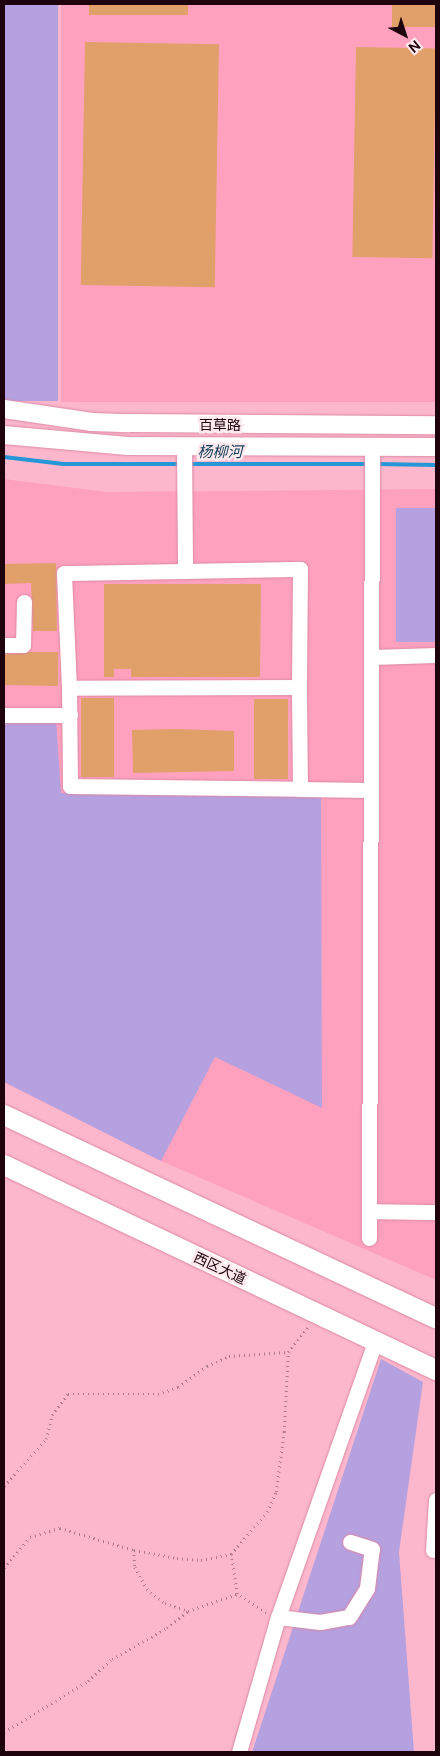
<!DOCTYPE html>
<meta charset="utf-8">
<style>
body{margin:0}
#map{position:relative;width:440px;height:1756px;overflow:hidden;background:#fcb7cc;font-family:"DM Sans","Noto Sans SC",sans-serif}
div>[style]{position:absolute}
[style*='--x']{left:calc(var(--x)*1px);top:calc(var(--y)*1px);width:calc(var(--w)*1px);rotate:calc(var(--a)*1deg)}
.built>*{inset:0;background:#fea1bf;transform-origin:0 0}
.green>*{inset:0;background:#b5a0e0;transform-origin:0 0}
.stream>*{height:4px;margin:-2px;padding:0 2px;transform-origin:2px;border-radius:2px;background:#2697d6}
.building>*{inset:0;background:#e19f6a;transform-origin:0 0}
.path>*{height:2.5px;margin-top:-1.25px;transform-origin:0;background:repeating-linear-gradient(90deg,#b17a8b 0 1px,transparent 0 5px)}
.roads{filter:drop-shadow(0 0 1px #db89a3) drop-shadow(0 0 1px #db89a3)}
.minor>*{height:15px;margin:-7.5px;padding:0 7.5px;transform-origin:7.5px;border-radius:7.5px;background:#fff}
.tertiary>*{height:18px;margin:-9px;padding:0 9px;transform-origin:9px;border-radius:9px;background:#fff}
.secondary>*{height:20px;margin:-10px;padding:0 10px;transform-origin:10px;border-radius:10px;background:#fff}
span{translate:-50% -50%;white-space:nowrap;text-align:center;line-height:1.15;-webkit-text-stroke:5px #fbe9ee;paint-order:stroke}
.street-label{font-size:14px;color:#1e030d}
.water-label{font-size:15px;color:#103c56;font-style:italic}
.frame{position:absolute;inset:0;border:5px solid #1e030d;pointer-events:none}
.north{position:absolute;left:380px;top:10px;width:50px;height:50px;-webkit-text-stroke:4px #fbe9ee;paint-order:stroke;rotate:140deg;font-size:14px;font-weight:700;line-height:20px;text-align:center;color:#1e030d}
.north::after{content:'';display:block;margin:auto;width:18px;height:22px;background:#1e030d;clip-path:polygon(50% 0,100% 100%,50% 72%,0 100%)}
</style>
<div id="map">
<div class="built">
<div style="left:61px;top:4px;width:375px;height:398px"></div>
<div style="clip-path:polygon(4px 479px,107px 492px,436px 489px,436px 1280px,161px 1161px,4px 1082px)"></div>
</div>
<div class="green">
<div style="left:4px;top:4px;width:54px;height:397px"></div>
<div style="left:436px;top:508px;width:134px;height:40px;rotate:90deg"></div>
<div style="clip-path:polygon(4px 718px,56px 718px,61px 793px,321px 793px,322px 1108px,215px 1057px,161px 1161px,4px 1082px)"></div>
<div style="clip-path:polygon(381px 1359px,423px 1382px,399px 1552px,414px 1752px,252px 1752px)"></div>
</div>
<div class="stream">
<div style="--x:4;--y:457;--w:60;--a:6.7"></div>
<div style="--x:64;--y:464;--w:118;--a:0"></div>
<div style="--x:189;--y:464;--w:180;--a:0"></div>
<div style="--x:376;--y:464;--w:60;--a:1"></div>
</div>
<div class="building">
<div style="left:89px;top:4px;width:99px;height:11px"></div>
<div style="left:392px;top:4px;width:44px;height:23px"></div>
<div style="left:85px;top:42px;width:134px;height:243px;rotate:1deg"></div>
<div style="left:356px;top:47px;width:80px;height:210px;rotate:1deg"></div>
<div style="clip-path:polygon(56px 563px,57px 631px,33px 631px,31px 583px,4px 584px,4px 564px)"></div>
<div style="clip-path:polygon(104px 584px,261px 584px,260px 677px,131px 677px,131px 669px,114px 669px,114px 677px,104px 677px)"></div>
<div style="clip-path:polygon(29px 652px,58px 652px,58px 686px,4px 685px,4px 654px)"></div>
<div style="left:81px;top:698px;width:33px;height:79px"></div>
<div style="left:254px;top:699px;width:34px;height:80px"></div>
<div style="clip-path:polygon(177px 729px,234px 731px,234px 771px,133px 773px,132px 730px)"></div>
</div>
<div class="path">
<div style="--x:4;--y:1486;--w:63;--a:-48.2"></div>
<div style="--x:46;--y:1439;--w:25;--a:-76"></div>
<div style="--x:52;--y:1415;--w:26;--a:-53"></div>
<div style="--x:68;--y:1394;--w:90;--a:0"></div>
<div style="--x:158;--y:1394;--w:21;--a:-19"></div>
<div style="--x:178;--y:1387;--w:36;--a:-36"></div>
<div style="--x:207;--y:1366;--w:24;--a:-24"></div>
<div style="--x:229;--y:1356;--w:59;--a:-3.9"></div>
<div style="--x:288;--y:1352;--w:33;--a:-51"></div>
<div style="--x:134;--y:1550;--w:17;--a:87"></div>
<div style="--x:135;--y:1567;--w:25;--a:61"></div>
<div style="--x:147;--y:1589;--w:23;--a:38"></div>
<div style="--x:165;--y:1603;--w:24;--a:19"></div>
<div style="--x:4;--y:1568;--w:40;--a:-50"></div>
<div style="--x:30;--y:1537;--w:31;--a:-17"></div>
<div style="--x:60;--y:1528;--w:77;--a:16.6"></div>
<div style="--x:134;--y:1550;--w:44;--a:10.5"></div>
<div style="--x:177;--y:1558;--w:24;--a:5"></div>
<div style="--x:201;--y:1560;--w:31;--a:-11"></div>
<div style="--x:266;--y:1613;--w:35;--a:-147"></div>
<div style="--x:237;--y:1594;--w:40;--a:-98.5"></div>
<div style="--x:231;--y:1554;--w:55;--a:-49.4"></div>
<div style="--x:267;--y:1512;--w:22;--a:-66"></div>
<div style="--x:276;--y:1492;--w:61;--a:-82.4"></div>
<div style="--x:284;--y:1432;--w:80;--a:-87.1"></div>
<div style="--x:4;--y:1732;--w:98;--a:-31.3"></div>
<div style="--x:88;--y:1681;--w:33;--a:-43"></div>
<div style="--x:112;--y:1659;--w:63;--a:-29.4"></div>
<div style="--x:167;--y:1628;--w:27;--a:-39"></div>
<div style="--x:188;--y:1611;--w:52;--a:-19.1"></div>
</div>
<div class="roads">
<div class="minor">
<div style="--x:184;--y:447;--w:124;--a:89.5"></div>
<div style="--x:4;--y:645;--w:19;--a:0"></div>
<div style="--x:23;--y:645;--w:43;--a:-88.7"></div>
<div style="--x:371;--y:657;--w:65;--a:-1.8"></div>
<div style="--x:69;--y:688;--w:115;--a:-92.5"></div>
<div style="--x:64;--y:573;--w:236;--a:-1"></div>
<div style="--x:300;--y:569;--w:118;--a:90.5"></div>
<div style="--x:4;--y:715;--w:66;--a:0"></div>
<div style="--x:300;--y:789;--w:102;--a:-90.6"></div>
<div style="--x:299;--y:687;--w:230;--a:179.8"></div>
<div style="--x:69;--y:688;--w:98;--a:89.4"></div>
<div style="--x:70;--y:786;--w:230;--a:0.7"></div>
<div style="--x:300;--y:789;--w:70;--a:0.8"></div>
<div style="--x:369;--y:1211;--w:67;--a:0.9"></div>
<div style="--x:369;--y:1238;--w:790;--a:-89.78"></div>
<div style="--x:433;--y:1550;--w:50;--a:-86.6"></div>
<div style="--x:278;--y:1617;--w:42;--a:6.8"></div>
<div style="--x:320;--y:1622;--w:29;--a:-10"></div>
<div style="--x:349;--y:1617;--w:34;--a:-58"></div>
<div style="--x:367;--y:1588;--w:39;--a:-83"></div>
<div style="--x:372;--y:1549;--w:23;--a:-162"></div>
<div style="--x:239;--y:1752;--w:137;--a:-73.9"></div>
<div style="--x:277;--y:1620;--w:295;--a:-70.6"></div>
</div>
<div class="tertiary">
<div style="--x:4;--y:409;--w:89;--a:8.4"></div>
<div style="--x:92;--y:422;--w:37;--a:2"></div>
<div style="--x:129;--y:423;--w:307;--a:0.4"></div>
<div style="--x:4;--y:435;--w:124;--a:5.1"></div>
<div style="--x:128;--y:446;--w:308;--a:0.2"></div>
</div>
<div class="secondary">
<div style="--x:4;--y:1115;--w:477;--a:25.2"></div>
<div style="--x:4;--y:1165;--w:478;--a:25.4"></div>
</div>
</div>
<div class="street-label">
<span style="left:220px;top:425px">百草路</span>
<span style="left:220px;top:1268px;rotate:25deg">西区大道</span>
</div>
<div class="water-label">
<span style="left:220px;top:453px">杨柳河</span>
</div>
<div class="frame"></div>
<div class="north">N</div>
</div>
